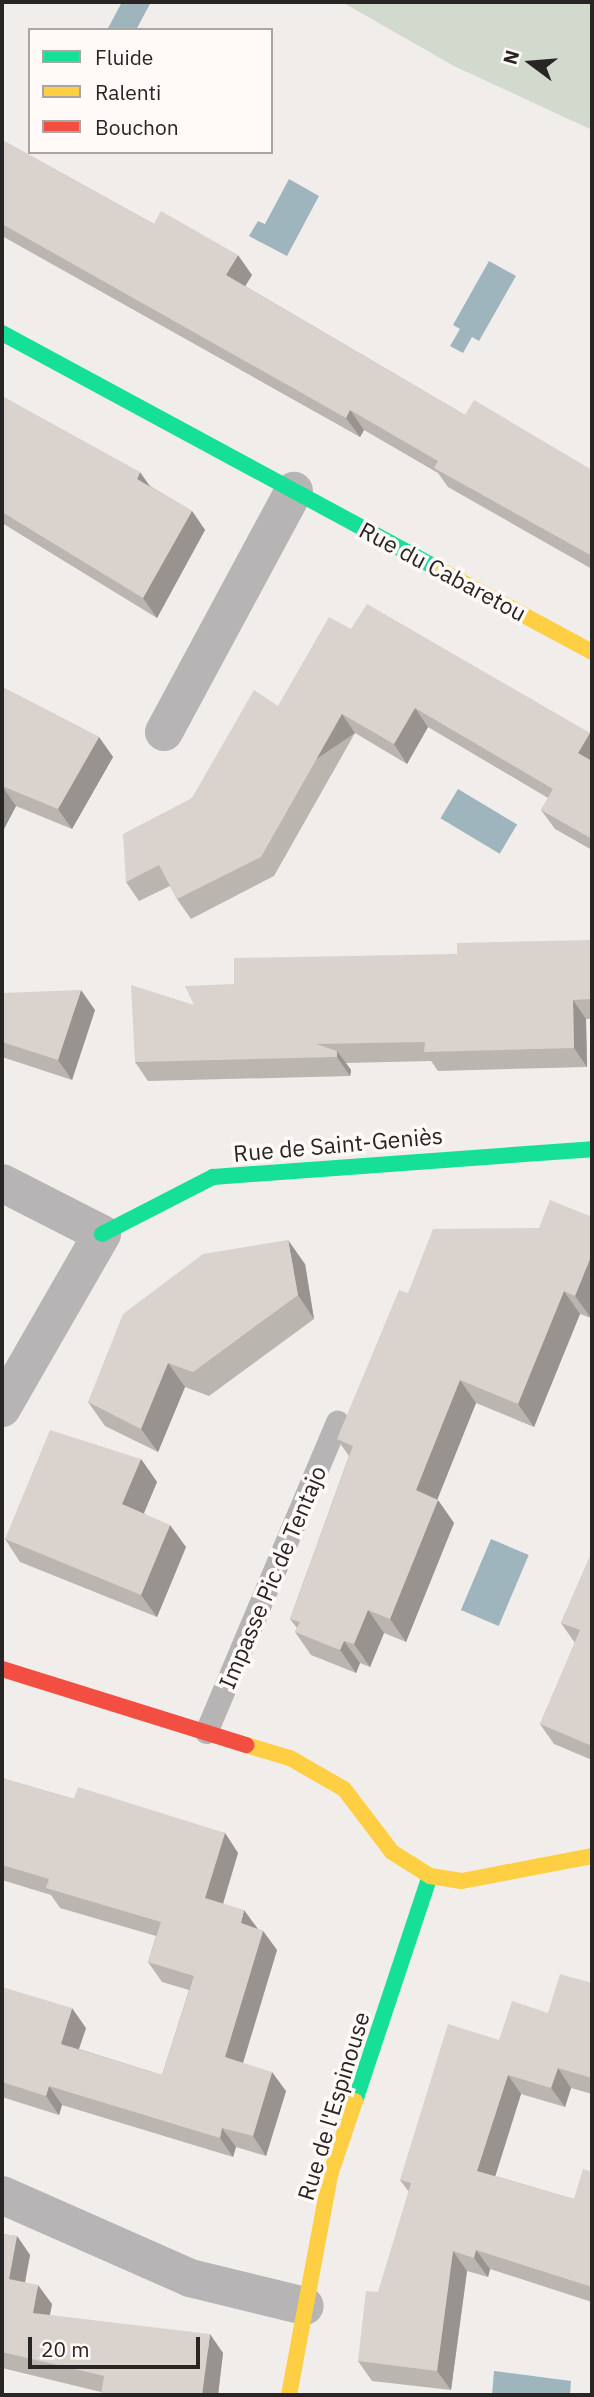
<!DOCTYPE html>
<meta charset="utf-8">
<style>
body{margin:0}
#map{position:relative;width:594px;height:2397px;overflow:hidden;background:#f1edea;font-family:"IBM Plex Sans",sans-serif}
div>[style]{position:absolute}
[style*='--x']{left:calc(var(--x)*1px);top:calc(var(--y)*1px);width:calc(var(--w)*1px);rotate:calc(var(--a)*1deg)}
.green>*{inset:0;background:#d1dacd}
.water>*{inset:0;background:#9eb5bd;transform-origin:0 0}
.lane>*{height:23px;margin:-11.5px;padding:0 11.5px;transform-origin:11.5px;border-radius:11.5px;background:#b6b4b4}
.street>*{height:38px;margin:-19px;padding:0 19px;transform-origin:19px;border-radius:19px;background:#b6b4b4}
.fast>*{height:16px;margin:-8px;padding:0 8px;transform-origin:8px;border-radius:8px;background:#16e098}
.slow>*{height:16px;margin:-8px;padding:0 8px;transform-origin:8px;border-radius:8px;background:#ffcf43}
.jam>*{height:16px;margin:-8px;padding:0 8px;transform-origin:8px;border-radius:8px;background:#f24e42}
.wall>*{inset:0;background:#bbb5b0}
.shaded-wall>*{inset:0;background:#999390;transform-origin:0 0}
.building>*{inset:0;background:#dad2cd}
span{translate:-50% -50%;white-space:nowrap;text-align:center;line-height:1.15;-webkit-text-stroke:7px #fffaf7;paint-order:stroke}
.street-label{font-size:23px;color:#282624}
.frame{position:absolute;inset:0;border:4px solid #282624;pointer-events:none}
.legend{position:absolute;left:28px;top:28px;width:245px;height:126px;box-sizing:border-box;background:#fffaf7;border:2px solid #a9a5a3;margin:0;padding:9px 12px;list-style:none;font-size:21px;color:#282624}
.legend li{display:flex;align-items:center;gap:14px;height:35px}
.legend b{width:35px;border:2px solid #a9a5a3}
.north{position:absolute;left:496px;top:28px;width:70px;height:70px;-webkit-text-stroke:5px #fffaf7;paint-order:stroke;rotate:286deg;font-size:19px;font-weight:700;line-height:28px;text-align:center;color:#282624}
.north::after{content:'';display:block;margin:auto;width:24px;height:32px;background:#282624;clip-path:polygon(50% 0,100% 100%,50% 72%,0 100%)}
.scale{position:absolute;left:28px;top:2337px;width:172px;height:32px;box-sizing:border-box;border:4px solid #282624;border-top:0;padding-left:9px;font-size:21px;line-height:24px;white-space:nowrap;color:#282624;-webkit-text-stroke:5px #fffaf7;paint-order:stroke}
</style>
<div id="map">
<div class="green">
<div style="clip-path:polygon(342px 2px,592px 2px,592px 130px,454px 66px)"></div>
</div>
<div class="water">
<div style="clip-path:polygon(122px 2px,151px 2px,136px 30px,107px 30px)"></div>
<div style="clip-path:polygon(289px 179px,319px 196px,287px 256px,249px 236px,258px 221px,265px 224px)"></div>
<div style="clip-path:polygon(489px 261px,516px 276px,479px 341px,472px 337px,463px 353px,450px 346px,460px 329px,453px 325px)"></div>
<div style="left:458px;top:789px;width:69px;height:34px;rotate:31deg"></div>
<div style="left:491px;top:1539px;width:41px;height:77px;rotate:23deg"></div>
<div style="clip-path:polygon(494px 2371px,571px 2381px,570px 2395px,492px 2395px)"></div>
</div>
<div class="lane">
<div style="--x:206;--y:1732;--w:337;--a:-67.1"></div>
</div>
<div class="street">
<div style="--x:164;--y:732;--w:274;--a:-61.7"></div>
<div style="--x:2;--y:1183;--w:112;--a:27"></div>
<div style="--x:102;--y:1234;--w:201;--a:119.9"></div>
<div style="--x:2;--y:2195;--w:206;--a:23.8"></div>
<div style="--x:190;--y:2278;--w:118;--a:13.7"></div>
</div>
<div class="fast">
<div style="--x:2;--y:333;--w:496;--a:28.4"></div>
<div style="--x:102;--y:1234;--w:125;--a:-27.2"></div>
<div style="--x:213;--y:1177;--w:380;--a:-4.2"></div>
<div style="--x:355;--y:2101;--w:237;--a:-71.6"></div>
</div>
<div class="slow">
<div style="--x:438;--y:569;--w:175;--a:28.3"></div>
<div style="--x:246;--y:1745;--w:46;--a:16.5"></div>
<div style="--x:290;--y:1758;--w:62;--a:29.9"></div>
<div style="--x:344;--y:1789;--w:79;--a:52.7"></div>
<div style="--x:392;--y:1852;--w:45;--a:32.3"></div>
<div style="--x:430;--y:1876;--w:32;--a:9"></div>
<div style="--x:462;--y:1881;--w:132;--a:-10.9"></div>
<div style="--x:289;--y:2395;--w:224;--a:-79.4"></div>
<div style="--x:330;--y:2175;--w:78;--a:-71.3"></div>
</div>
<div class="jam">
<div style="--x:2;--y:1669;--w:256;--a:17.3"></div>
</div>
<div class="wall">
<div style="clip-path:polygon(2px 140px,154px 224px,252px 275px,245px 286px,465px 415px,592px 470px,592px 569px,448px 487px,438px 473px,364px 430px,360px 437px,2px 236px)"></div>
<div style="clip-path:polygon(2px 396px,150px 486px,192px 511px,205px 530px,157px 618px,2px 523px)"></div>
<div style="clip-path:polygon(351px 629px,590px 733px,592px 737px,592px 850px,555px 829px,541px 810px,548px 798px,428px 727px,407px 764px,355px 733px,274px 876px,191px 919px,177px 899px,170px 886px,139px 901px,126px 882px,192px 798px)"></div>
<div style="clip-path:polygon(2px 687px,99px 737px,113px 757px,72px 829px,16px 806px,4px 829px,2px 828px)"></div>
<div style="clip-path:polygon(592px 940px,592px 1019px,586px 1019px,587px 1067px,438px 1071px,431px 1061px,346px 1063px,351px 1070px,350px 1076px,148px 1081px,135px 1062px,194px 1005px,234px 984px,457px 954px)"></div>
<div style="clip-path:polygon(2px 993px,95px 1010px,72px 1080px,2px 1057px)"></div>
<div style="clip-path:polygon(592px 1217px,591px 1318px,580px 1314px,534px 1427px,476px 1403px,437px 1499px,454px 1523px,406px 1642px,384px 1633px,370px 1667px,360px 1663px,356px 1673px,311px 1655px,295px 1632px,297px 1628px,290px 1619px,349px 1456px,337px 1439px,408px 1293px,539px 1228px)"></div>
<div style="clip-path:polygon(305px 1264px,314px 1319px,209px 1396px,185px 1387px,158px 1452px,105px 1426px,88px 1402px)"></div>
<div style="clip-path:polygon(141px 1459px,157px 1482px,144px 1513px,186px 1547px,157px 1617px,20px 1562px,5px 1539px)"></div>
<div style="clip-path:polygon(592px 1552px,592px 1760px,554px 1744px,540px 1724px,575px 1643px,561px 1623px)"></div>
<div style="clip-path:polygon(2px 1774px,5px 1779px,74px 1799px,225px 1833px,238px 1853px,223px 1903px,258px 1929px,263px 1931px,277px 1950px,243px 2063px,286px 2091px,266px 2156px,236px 2147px,233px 2157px,62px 2105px,59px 2115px,2px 2097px,2px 1987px,86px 2028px,79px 2049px,162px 2075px,189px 1990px,162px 1982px,148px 1962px,156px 1936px,60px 1908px,51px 1895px,2px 1880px)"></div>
<div style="clip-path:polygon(592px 1983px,592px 2094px,571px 2088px,565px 2107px,521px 2094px,495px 2176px,574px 2199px,592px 2172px,592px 2302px,490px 2269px,488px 2277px,467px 2271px,451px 2390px,372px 2381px,358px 2361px,409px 2192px,400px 2180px,499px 2040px,548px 2013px)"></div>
<div style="clip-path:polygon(2px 2234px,17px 2236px,30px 2255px,25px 2282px,52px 2304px,50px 2315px,223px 2353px,218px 2395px,101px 2395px,101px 2392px,2px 2368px)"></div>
</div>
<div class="shaded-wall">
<div style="clip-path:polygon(238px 255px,252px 275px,240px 295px,226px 275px)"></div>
<div style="clip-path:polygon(350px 410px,364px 430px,360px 437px,346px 418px)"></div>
<div style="clip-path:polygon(140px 472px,154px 492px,137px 479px)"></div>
<div style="clip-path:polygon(192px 511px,205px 530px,157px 618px,143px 598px)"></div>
<div style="clip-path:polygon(415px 708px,428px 727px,407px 764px,394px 744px)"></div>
<div style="left:342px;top:714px;width:23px;height:164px;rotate:56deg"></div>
<div style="clip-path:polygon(590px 733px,592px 737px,592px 772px,578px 753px)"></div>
<div style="clip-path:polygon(99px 737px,113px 757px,72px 829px,58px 809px)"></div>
<div style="clip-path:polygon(2px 786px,16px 806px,4px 829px,2px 826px)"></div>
<div style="clip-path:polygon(81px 990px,95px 1010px,72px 1080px,58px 1060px)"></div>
<div style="clip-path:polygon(573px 1000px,586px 1019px,587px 1067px,574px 1048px)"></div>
<div style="clip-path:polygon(337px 1051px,351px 1070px,350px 1076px,337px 1057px)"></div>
<div style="clip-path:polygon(288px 1240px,305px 1264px,314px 1319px,298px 1295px)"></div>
<div style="clip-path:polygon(592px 1254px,592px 1316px,591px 1318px,575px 1296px)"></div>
<div style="clip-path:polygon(564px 1291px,580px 1314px,534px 1427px,518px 1404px)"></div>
<div style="clip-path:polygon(168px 1363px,185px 1387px,158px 1452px,141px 1429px)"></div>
<div style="clip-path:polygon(460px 1380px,476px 1403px,432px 1513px,416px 1490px)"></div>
<div style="clip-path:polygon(141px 1459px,157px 1482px,138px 1527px,122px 1504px)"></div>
<div style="clip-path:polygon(438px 1500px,454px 1523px,406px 1642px,390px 1619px)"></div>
<div style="clip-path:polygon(170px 1525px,186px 1547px,157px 1617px,141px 1595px)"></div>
<div style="clip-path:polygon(368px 1610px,384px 1633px,370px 1667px,354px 1644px)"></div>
<div style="clip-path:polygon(344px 1641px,360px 1663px,356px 1673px,340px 1650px)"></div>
<div style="clip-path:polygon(225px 1833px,238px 1853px,219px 1917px,205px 1898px)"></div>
<div style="clip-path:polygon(244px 1910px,258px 1929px,241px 1923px)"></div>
<div style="clip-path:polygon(263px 1931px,277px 1950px,239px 2076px,225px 2057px)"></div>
<div style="clip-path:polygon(72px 2008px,86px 2028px,74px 2063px,61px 2044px)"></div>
<div style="clip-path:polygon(558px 2068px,571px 2088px,565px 2107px,551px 2088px)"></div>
<div style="clip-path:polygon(272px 2072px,286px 2091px,266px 2156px,253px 2136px)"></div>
<div style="clip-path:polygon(508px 2075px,521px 2094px,491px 2190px,477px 2171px)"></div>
<div style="clip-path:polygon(49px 2086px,62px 2105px,59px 2115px,46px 2096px)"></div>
<div style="clip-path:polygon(222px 2128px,236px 2147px,233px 2157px,220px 2138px)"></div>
<div style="clip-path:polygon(17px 2236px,30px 2255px,22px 2298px,9px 2279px)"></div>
<div style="clip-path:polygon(476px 2250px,490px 2269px,488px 2277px,474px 2258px)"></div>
<div style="clip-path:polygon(453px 2251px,467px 2271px,451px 2390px,437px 2371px)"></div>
<div style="clip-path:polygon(38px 2285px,52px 2304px,46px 2332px,33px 2313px)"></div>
<div style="clip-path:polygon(210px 2334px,223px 2353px,218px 2395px,202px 2395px)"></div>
</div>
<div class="building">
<div style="clip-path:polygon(2px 140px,154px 224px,161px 211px,238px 255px,226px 275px,465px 415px,474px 400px,592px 470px,592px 556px,434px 468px,438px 461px,350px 410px,346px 418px,2px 224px)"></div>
<div style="clip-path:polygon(2px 396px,140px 472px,137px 479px,192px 511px,143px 598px,2px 512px)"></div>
<div style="clip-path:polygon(367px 604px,590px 733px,578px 753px,592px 761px,592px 839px,541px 810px,553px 789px,415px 708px,394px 744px,342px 714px,261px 857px,177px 899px,159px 865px,126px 882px,123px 834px,192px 798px,254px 690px,278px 706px,329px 617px,351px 629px)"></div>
<div style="clip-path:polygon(2px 687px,99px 737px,58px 809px,2px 786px)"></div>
<div style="clip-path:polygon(592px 940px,592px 999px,573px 1000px,574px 1048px,424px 1052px,425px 1042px,316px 1044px,337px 1051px,337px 1057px,135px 1062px,131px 985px,194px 1005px,185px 986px,234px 984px,234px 958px,457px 954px,457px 943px)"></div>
<div style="clip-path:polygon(81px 990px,58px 1060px,2px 1042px,2px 993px)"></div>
<div style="clip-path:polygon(550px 1200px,592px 1217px,592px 1254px,575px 1296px,564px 1291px,518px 1404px,460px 1380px,416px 1490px,438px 1500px,390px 1619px,368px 1610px,354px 1644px,344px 1641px,340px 1650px,295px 1632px,300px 1622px,290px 1619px,353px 1446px,337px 1439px,399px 1290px,408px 1293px,433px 1229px,539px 1228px)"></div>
<div style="clip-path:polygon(288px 1240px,298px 1295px,193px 1372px,168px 1363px,141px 1429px,88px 1402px,123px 1314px,203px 1254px)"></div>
<div style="clip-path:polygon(50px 1430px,141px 1459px,122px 1504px,170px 1525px,141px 1595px,5px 1539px)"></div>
<div style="clip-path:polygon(592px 1552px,592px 1746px,540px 1724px,580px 1630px,561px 1623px)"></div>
<div style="clip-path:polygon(2px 1778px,74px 1799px,78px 1787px,225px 1833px,205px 1898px,244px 1910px,241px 1923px,263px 1931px,225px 2057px,272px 2072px,253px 2136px,222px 2128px,220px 2138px,49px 2086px,46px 2096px,2px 2082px,2px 1987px,72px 2008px,61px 2044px,162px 2075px,194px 1976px,148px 1962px,161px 1922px,46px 1888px,49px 1879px,2px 1865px)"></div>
<div style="clip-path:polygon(560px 1974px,592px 1983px,592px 2078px,558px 2068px,551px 2088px,508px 2075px,477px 2171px,574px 2199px,583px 2169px,592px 2172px,592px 2287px,476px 2250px,474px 2258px,453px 2251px,437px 2371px,358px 2361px,366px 2291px,378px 2292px,411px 2183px,400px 2180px,448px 2024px,499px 2040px,512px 2001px,548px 2013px)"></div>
<div style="clip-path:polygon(2px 2234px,17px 2236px,9px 2279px,38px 2285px,33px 2313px,210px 2334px,202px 2395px,101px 2395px,104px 2376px,2px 2352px)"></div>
</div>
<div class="street-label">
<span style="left:443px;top:571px;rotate:28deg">Rue du Cabaretou</span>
<span style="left:338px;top:1144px;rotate:-5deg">Rue de Saint-Geniès</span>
<span style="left:272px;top:1577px;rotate:-67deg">Impasse Pic de Tentajo</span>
<span style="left:333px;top:2106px;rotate:-73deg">Rue de l'Espinouse</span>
</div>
<div class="frame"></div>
<ul class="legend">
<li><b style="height:9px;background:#16e098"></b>Fluide</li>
<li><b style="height:9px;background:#ffcf43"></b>Ralenti</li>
<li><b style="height:9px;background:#f24e42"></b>Bouchon</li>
</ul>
<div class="north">N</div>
<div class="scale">20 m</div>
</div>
